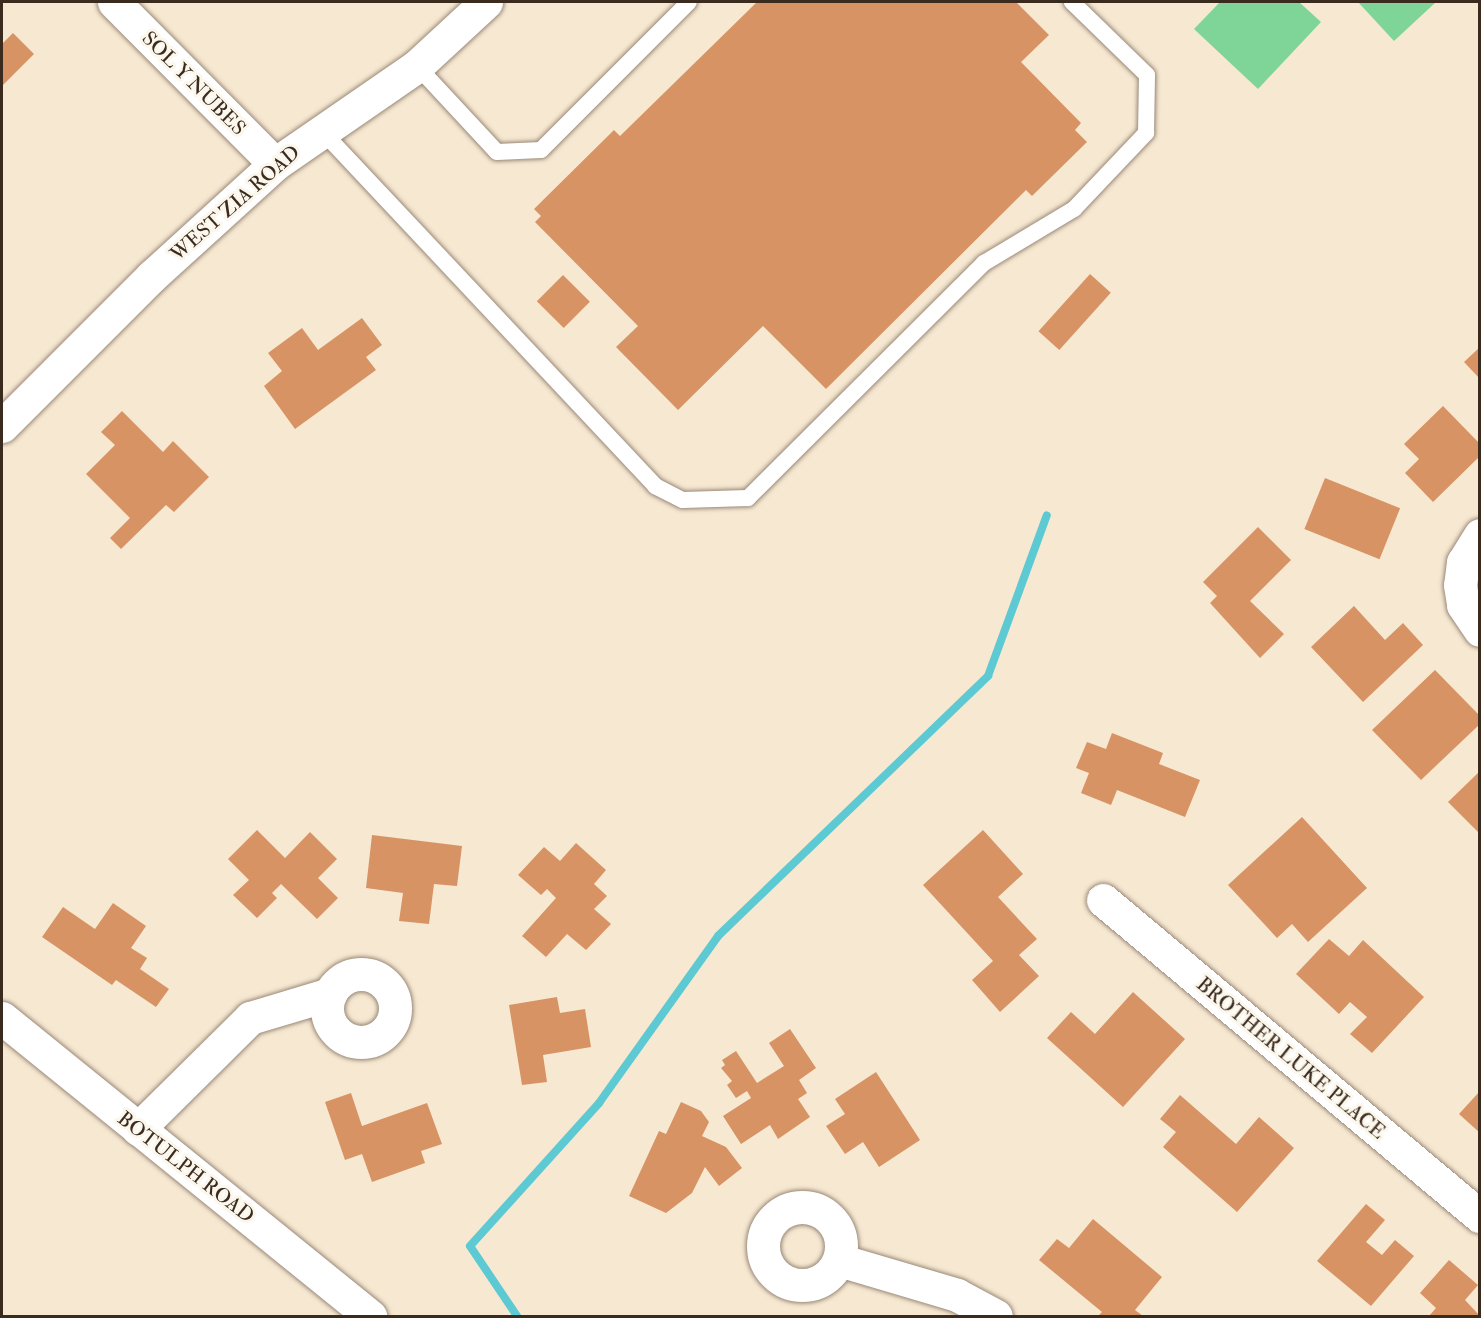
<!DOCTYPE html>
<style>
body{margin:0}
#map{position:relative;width:1481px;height:1318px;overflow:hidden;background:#f7e8d2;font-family:"IM FELL Double Pica",serif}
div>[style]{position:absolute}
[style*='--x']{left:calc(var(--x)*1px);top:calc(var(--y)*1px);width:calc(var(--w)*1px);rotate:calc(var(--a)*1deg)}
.green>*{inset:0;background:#7fd498}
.stream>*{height:8px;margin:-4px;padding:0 4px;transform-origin:4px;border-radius:4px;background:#5dc9d3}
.building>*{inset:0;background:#d79364;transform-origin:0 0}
.roads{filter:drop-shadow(0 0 2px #998978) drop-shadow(0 0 2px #998978)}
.service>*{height:16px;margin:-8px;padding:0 8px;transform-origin:8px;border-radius:8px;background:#fff}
.minor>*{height:33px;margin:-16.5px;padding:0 16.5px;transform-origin:16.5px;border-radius:16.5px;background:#fff}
.minor>.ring{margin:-16.5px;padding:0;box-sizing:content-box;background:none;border:33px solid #fff;border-radius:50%}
.tertiary>*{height:33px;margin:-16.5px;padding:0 16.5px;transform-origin:16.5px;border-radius:16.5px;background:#fff}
span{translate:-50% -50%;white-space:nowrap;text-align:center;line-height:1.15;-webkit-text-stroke:6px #fbf7ec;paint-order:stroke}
.street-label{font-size:20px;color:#3b2a1e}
.frame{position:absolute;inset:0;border:3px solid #3b2a1e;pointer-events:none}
</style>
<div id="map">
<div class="green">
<div style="clip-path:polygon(1220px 2px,1299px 2px,1321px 22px,1258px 89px,1194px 29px)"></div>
<div style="clip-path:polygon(1358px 2px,1436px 2px,1394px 41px)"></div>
</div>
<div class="stream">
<div style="--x:517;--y:1316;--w:84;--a:-123.9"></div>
<div style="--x:470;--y:1246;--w:193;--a:-47.9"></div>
<div style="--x:599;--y:1103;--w:205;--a:-54.5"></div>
<div style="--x:718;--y:936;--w:375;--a:-43.9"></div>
<div style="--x:988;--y:676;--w:171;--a:-69.9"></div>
</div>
<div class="building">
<div style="clip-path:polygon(757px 2px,1016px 2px,1049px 35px,1021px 62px,1081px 123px,1075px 130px,1087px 142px,1032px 196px,1026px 190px,826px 389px,763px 326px,678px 410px,616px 347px,638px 326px,535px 222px,541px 216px,534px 209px,614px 130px,620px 136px)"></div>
<div style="clip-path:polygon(13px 33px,34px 54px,2px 86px,2px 44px)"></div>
<div style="left:1090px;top:274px;width:28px;height:77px;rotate:42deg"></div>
<div style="left:563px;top:275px;width:38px;height:37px;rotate:45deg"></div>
<div style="clip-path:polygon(362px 318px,382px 345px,366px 357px,376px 370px,295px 429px,264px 386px,282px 371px,268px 353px,302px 328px,318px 350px)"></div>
<div style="clip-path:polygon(1480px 347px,1480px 379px,1464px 362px)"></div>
<div style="clip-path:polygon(1443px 406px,1480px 444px,1480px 456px,1433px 502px,1405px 473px,1419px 459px,1404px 444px)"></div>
<div style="clip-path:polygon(122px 411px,163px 452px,173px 441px,209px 477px,174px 512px,166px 505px,121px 549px,110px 538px,130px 518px,86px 474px,115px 445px,101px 432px)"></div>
<div style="left:1325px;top:478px;width:81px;height:55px;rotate:22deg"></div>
<div style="clip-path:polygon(1258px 527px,1291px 560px,1250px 601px,1284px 634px,1260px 658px,1210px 603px,1217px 596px,1203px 582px)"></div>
<div style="clip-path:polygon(1354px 606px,1385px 640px,1403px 623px,1423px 645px,1363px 702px,1311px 647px)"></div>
<div style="clip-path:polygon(1435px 670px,1480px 716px,1480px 724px,1421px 780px,1372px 730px)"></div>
<div style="clip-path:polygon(1112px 733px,1163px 753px,1159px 764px,1200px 780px,1185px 817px,1117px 790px,1111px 805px,1081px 793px,1089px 773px,1076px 768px,1087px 742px,1106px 749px)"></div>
<div style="clip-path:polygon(1480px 771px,1480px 834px,1448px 802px)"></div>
<div style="clip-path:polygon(1302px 817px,1367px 888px,1308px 942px,1292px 924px,1277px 938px,1228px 885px)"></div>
<div style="clip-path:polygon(257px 830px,285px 858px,310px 832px,337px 859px,318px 878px,338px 898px,317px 919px,281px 884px,272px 893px,277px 898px,257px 918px,233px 895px,249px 880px,228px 859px)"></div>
<div style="clip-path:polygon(983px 830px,1023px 874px,998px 897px,1037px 939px,1019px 955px,1039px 976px,1000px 1012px,972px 980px,993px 961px,923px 885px)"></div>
<div style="clip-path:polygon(372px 835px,462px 846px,457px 886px,434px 884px,429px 924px,399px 921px,403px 893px,366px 888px)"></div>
<div style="clip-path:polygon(576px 843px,606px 870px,594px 884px,607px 896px,594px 909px,611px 924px,586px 950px,567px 934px,546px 957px,522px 936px,556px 898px,547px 889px,541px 895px,518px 875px,544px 847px,560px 861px)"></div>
<div style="clip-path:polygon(113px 903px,146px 926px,131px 948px,147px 958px,140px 969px,169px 989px,156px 1007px,116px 980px,112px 985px,42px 937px,63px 907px,95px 929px)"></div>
<div style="clip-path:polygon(1329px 939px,1349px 956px,1363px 940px,1424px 997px,1372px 1053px,1350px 1034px,1367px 1017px,1350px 1002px,1339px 1014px,1296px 974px)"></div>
<div style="clip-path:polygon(1133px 992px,1185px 1039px,1123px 1107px,1047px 1038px,1071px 1012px,1095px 1034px)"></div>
<div style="clip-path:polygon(557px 997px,560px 1013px,585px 1009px,591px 1047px,543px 1055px,547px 1082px,522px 1085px,509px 1005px)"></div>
<div style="clip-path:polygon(790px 1029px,816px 1068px,799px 1080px,807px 1093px,798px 1099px,810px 1117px,778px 1139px,770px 1125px,741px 1144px,723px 1116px,751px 1098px,747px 1091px,736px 1098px,727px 1085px,732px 1081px,721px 1068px,725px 1065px,722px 1060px,736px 1051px,757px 1083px,784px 1066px,769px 1043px)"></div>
<div style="clip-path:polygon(876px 1072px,920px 1140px,879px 1167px,863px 1142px,845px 1154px,826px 1126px,845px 1114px,835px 1099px)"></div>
<div style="clip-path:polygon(1480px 1091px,1480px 1133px,1459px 1114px)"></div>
<div style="clip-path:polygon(351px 1093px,362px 1126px,427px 1103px,442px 1144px,421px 1151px,425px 1163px,372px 1182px,362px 1154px,345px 1160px,325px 1102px)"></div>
<div style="clip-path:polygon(1180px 1095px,1236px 1144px,1259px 1117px,1294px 1148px,1237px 1212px,1163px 1147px,1176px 1132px,1160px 1119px)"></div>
<div style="clip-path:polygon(681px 1102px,701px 1111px,709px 1122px,702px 1136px,726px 1147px,742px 1168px,719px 1186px,705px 1167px,692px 1193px,666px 1213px,629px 1196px,659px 1131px,666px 1134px)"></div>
<div style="clip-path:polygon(1366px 1204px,1385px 1220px,1366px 1242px,1382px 1255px,1395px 1240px,1414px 1256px,1371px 1306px,1317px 1261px)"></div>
<div style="clip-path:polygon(1093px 1219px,1162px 1277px,1135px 1310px,1143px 1316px,1098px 1316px,1102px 1312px,1039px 1260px,1057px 1239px,1069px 1248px)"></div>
<div style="clip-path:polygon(1449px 1260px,1478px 1285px,1465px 1300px,1480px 1316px,1429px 1316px,1436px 1308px,1420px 1293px)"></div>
</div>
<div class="roads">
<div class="service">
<div style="--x:417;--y:66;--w:117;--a:47.1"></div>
<div style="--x:497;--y:152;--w:44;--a:-2.6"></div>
<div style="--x:541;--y:150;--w:209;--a:-45"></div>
<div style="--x:322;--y:131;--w:487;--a:46.8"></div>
<div style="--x:655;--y:486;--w:31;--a:27"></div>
<div style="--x:683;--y:500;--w:65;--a:-1.8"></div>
<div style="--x:748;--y:498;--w:333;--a:-44.9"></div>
<div style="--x:984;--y:263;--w:105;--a:-31"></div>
<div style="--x:1074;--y:209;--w:105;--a:-46.5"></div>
<div style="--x:1146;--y:133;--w:58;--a:-89"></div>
<div style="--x:1147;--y:75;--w:105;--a:-135.8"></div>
</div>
<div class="minor">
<div style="--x:114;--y:2;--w:228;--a:45.2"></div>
<div style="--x:1480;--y:535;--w:32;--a:122"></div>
<div style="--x:1463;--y:562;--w:23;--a:97"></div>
<div style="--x:1460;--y:585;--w:20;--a:81"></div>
<div style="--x:1463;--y:605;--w:30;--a:56"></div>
<div style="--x:1103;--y:900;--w:492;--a:40"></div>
<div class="ring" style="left:327px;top:974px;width:35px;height:35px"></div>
<div style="--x:138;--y:1129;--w:158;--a:-44.7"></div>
<div style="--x:250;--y:1018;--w:84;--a:-16.7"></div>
<div class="ring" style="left:763px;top:1207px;width:45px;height:45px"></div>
<div style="--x:839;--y:1260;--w:123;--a:16.5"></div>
<div style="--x:957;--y:1295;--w:44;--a:28.3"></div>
</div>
<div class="tertiary">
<div style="--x:2;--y:426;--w:212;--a:-45"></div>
<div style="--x:152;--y:276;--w:166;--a:-42.3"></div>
<div style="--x:275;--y:164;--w:173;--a:-34.6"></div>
<div style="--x:417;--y:66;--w:94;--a:-42.8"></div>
<div style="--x:2;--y:1018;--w:474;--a:39"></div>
</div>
</div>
<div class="street-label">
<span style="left:194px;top:83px;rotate:45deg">SOL Y NUBES</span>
<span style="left:235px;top:203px;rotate:-41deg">WEST ZIA ROAD</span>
<span style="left:1291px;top:1058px;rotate:40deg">BROTHER LUKE PLACE</span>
<span style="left:186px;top:1167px;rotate:38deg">BOTULPH ROAD</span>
</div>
<div class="frame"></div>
</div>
